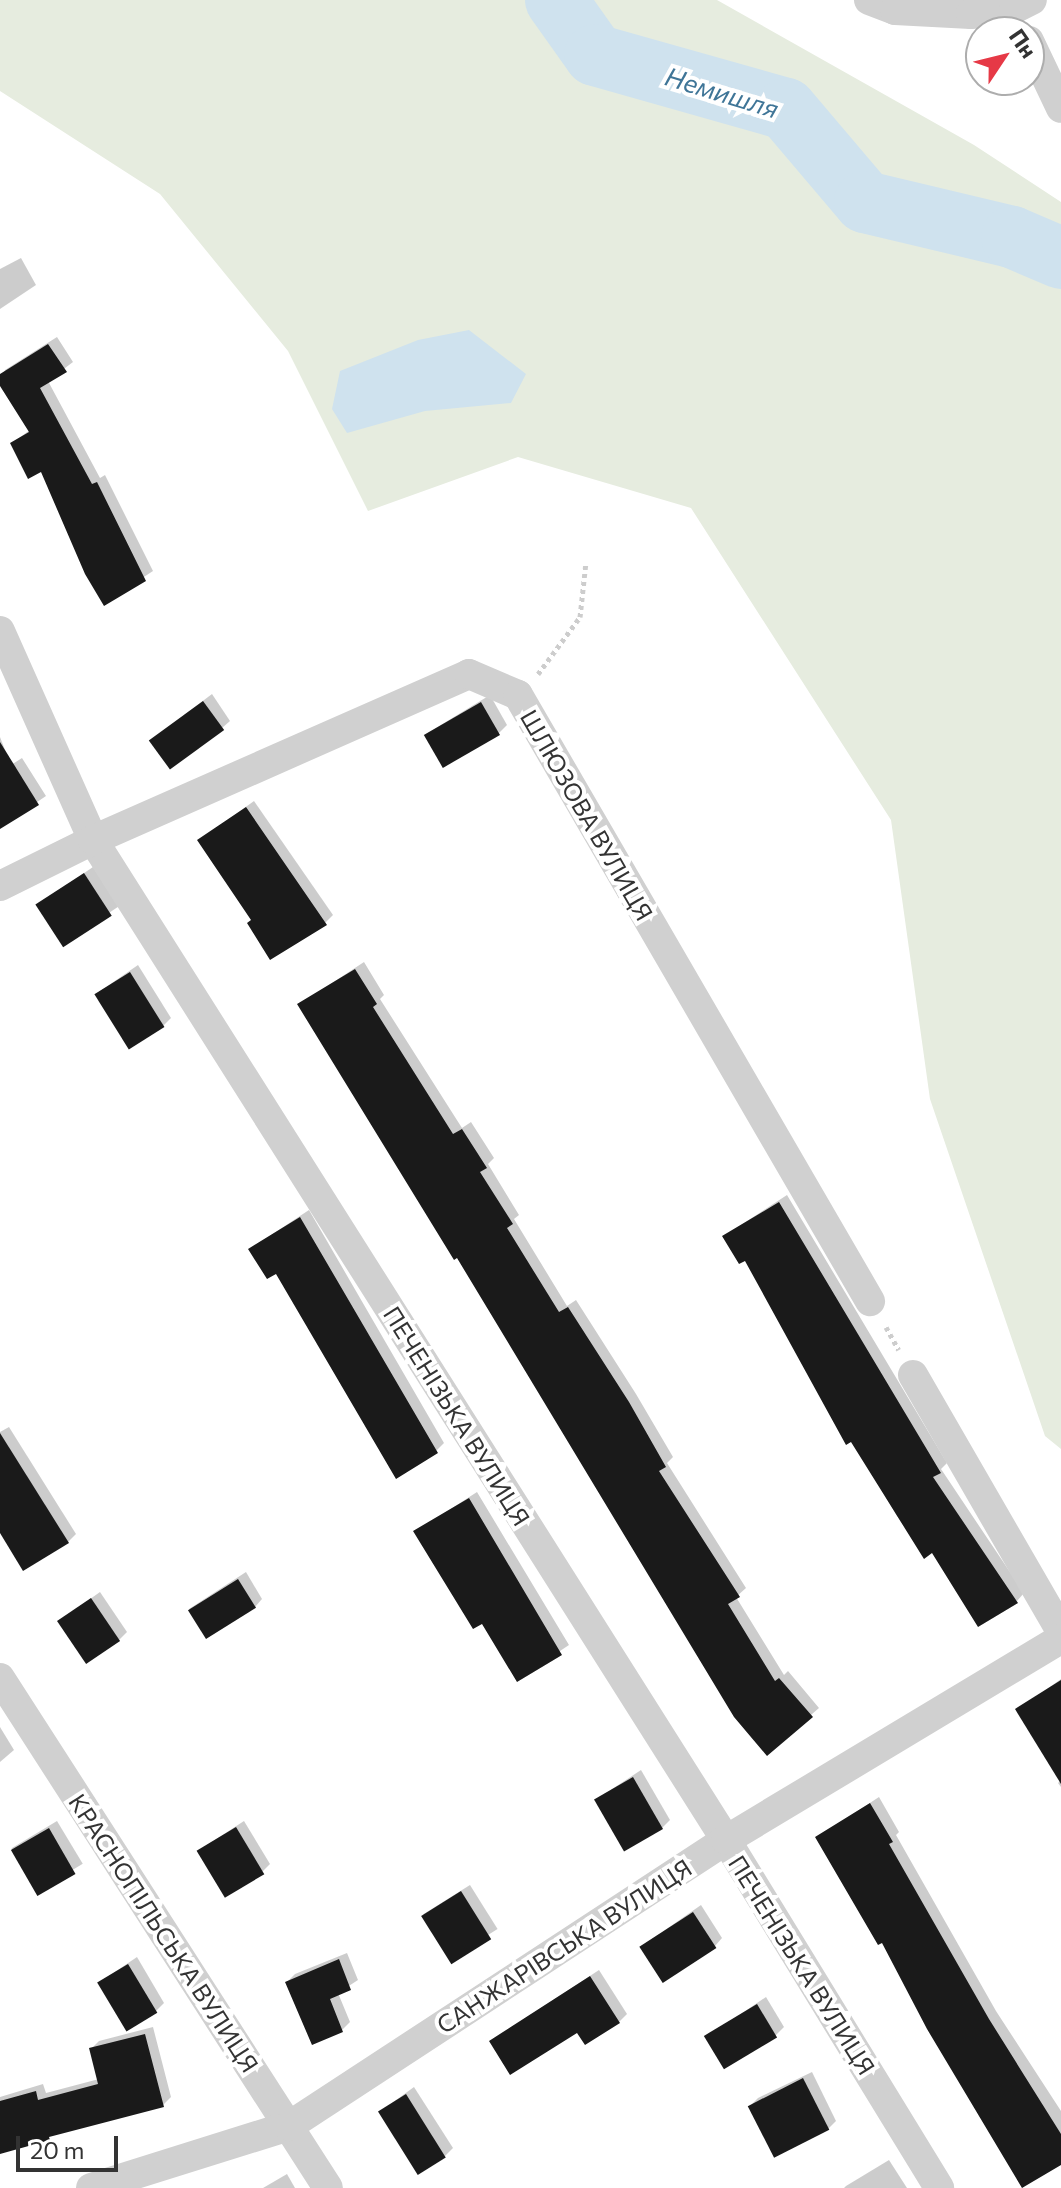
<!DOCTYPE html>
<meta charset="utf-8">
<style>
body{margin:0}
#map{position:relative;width:1061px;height:2188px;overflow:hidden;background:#fff;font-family:Commissioner,sans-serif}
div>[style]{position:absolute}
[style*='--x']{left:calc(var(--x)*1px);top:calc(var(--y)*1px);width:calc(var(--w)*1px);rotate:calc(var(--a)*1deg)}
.green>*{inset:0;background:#e6ecdf}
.water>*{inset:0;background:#cfe2ee}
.shadow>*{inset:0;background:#0003;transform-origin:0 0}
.river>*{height:62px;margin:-31px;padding:0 31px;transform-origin:31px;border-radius:31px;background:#cfe2ee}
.building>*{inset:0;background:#1a1a1a;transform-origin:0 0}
.path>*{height:5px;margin-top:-2.5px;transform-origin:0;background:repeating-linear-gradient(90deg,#cdcdcd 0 4px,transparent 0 8px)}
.street>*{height:30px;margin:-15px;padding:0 15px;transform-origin:15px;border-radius:15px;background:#d0d0d0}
span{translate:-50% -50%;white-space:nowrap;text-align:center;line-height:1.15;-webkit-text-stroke:8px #fff;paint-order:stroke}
.street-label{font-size:24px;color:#333}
.water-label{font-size:26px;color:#3f7597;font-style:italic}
.north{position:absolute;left:965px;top:16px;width:80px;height:80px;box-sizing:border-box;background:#fff;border:2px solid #adadad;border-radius:50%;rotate:55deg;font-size:22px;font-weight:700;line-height:32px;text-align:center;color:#333}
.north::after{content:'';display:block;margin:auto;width:28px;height:36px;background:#e63946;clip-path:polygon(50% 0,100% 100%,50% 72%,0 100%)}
.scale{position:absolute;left:16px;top:2136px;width:102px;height:36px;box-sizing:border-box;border:4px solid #333;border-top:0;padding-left:10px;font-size:24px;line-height:28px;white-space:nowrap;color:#333;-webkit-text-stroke:6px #fff;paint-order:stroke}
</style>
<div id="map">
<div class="green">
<div style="clip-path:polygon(0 0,717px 0,974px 145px,1061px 202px,1061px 1449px,1045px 1436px,930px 1099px,891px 820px,691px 508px,518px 457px,368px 511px,288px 351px,160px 194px,0 91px)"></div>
</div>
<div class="water">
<div style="clip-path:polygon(469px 330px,526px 374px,511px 403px,425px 411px,347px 433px,332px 409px,340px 371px,418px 340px)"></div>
</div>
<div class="shadow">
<div style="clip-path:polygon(21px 258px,36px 285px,0 309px,0 269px)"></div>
<div style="clip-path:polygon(57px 337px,73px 362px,48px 381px,100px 478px,105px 475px,153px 571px,104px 603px,42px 469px,12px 443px,30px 430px,0 382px,5px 370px)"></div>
<div style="clip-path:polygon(212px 694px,230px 721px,222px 728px,151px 740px)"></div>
<div style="clip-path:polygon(490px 695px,507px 725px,499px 733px,426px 734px)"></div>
<div style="clip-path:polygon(0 737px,11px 765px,22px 758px,46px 796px,0 827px)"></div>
<div style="clip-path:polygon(254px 801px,333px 915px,325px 923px,253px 919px,200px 840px)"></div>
<div style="left:93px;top:867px;width:47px;height:66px;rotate:56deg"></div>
<div style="clip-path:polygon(364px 962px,384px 995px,380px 999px,462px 1128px,471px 1122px,494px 1158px,488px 1164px,519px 1215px,514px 1219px,567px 1306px,576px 1300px,636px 1394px,673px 1457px,667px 1463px,746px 1588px,736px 1597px,784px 1675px,788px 1671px,819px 1708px,767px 1753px,300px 1004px)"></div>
<div style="clip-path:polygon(138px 965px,171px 1018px,163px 1026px,96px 994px)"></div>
<div style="clip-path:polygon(787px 1195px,947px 1463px,941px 1469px,1024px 1593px,1017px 1601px,933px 1550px,925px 1556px,897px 1516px,745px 1258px,724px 1236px)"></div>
<div style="clip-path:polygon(309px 1210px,444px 1443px,436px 1451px,276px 1271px,250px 1249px)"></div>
<div style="clip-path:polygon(9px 1427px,76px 1534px,68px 1542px,0 1512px,0 1432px)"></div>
<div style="clip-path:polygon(477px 1492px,569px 1645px,518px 1679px,483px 1621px,415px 1532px)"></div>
<div style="clip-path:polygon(246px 1572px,262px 1599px,255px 1607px,189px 1609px)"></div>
<div style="clip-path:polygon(100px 1592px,127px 1632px,119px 1640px,59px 1621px)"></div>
<div style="clip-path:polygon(1061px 1679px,1061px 1787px,1058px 1783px,1061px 1780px,1018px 1710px)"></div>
<div style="clip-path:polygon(0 1727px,14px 1750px,0 1762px)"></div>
<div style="clip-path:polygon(641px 1770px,670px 1820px,662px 1828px,597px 1799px)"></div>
<div style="clip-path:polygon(879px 1797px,899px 1832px,896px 1835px,996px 2011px,1061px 2111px,1061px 2162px,882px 1940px,818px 1837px)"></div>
<div style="left:57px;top:1821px;width:50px;height:53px;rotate:59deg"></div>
<div style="clip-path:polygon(244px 1821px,270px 1864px,262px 1872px,198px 1851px)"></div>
<div style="left:470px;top:1885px;width:52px;height:55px;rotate:58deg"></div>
<div style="clip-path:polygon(701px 1905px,722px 1938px,715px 1946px,642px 1946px)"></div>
<div style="clip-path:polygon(347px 1953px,358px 1980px,338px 1993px,350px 2022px,342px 2030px,287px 1982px,295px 1974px)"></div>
<div style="clip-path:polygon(137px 1957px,164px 2003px,156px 2011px,100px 1982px)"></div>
<div style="clip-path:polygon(599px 1970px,627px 2014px,619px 2022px,491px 2041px)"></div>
<div style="clip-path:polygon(766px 1997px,784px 2027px,776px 2035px,707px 2037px)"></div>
<div style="clip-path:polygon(153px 2027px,171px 2097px,163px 2105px,53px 2134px,0 2152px,0 2097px,43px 2084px,46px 2093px,99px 2079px,91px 2049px,99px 2041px)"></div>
<div style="clip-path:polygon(812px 2072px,836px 2121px,828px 2129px,750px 2106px,758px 2098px)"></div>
<div style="clip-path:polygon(414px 2087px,453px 2148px,445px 2156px,381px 2111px)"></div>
<div style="clip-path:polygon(889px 2160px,907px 2188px,844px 2188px,846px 2186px)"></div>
<div style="clip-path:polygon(287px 2174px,295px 2188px,263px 2188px)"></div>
</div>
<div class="river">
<div style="--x:556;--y:0;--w:67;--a:54.7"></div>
<div style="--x:595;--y:55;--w:198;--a:15.8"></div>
<div style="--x:786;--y:109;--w:122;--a:49.7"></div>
<div style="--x:865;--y:202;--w:151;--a:13.4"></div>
<div style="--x:1012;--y:237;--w:53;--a:23.2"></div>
</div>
<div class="building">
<div style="clip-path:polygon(48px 344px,67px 372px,40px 388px,92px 484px,97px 482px,146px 581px,104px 606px,85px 574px,41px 472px,28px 479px,10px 443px,29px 432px,0 386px,0 374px)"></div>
<div style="left:203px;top:701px;width:36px;height:67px;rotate:54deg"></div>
<div style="left:481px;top:702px;width:38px;height:66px;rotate:60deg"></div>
<div style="clip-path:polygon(0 742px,39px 805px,0 829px)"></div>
<div style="clip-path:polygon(246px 807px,327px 925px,270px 960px,247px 923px,251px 920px,197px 840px)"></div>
<div style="left:84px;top:873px;width:51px;height:58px;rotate:57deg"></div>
<div style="clip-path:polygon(355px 969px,377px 1004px,373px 1007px,453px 1134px,462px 1129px,487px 1168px,480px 1172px,513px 1224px,507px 1228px,559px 1312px,568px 1307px,629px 1402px,666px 1467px,659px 1471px,740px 1597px,728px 1604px,775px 1681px,779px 1678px,813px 1717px,767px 1756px,734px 1717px,457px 1258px,454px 1260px,297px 1004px)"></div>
<div style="left:130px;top:972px;width:65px;height:42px;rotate:58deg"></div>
<div style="clip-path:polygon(779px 1202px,941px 1473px,933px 1477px,1018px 1603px,978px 1627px,932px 1553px,924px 1559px,851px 1442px,846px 1445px,745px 1261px,739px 1264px,722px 1236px)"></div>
<div style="clip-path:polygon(300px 1217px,438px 1453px,396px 1479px,276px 1274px,267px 1279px,248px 1249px)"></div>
<div style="clip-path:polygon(0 1433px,69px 1543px,23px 1571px,0 1533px)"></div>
<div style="clip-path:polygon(469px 1498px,562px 1655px,517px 1682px,482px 1624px,473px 1629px,413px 1531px)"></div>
<div style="left:238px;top:1579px;width:34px;height:59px;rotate:58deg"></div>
<div style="left:91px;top:1598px;width:52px;height:41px;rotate:56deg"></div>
<div style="clip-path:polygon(1061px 1680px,1061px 1784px,1015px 1709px)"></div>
<div style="left:633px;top:1777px;width:60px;height:45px;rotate:60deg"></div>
<div style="clip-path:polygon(870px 1803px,893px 1842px,889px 1844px,989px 2019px,1061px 2134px,1061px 2165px,1022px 2188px,927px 2029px,882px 1943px,878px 1945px,815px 1837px)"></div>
<div style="left:236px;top:1827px;width:55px;height:46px;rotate:59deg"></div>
<div style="left:49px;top:1828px;width:53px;height:44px;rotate:60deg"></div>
<div style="left:461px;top:1891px;width:57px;height:47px;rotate:58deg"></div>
<div style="left:693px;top:1912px;width:43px;height:64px;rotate:57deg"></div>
<div style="clip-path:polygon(339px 1959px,351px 1990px,330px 1999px,343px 2032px,312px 2045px,285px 1982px)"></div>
<div style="left:128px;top:1964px;width:57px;height:36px;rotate:59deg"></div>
<div style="clip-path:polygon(590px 1976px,620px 2023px,585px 2045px,577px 2033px,510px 2075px,489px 2041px)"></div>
<div style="left:757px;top:2004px;width:39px;height:62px;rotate:59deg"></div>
<div style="clip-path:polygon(145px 2034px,164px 2107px,49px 2137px,50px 2140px,0 2154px,0 2101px,36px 2091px,38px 2100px,98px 2084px,89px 2048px)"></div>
<div style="left:803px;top:2078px;width:58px;height:62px;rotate:63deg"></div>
<div style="left:406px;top:2094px;width:75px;height:33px;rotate:58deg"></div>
</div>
<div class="path">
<div style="--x:538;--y:674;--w:71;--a:-53.6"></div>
<div style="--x:580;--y:617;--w:55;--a:-83.8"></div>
<div style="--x:886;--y:1327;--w:26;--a:61"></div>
</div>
<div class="street">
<div style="--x:869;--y:0;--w:28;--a:21"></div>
<div style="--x:895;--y:10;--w:76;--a:3"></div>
<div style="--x:971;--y:14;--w:43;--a:-6.6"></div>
<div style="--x:1014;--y:9;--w:20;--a:-27"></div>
<div style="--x:1029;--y:41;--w:74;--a:64.5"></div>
<div style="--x:0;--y:631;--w:229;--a:66"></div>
<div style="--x:93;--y:840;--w:1184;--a:57.67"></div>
<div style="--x:726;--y:1840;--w:408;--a:58.5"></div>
<div style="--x:0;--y:886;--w:104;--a:-26.3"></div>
<div style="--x:93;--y:840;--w:411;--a:-23.8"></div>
<div style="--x:469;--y:674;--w:53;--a:23.2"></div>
<div style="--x:518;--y:695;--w:701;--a:59.85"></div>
<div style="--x:913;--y:1375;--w:296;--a:60"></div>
<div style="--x:0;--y:1678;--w:606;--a:57.25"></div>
<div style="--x:91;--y:2188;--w:207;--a:-17.4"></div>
<div style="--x:289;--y:2126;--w:522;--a:-33.2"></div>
<div style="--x:726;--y:1840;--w:391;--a:-31"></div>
</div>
<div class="street-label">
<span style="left:587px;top:815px;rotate:60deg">ШЛЮЗОВА ВУЛИЦЯ</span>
<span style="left:457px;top:1416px;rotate:58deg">ПЕЧЕНІЗЬКА ВУЛИЦЯ</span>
<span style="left:164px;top:1933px;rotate:57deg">КРАСНОПІЛЬСЬКА ВУЛИЦЯ</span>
<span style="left:564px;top:1946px;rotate:-33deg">САНЖАРІВСЬКА ВУЛИЦЯ</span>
<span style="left:802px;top:1965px;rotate:58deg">ПЕЧЕНІЗЬКА ВУЛИЦЯ</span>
</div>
<div class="water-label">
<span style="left:722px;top:92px;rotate:17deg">Немишля</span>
</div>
<div class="north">Пн</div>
<div class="scale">20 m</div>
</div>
